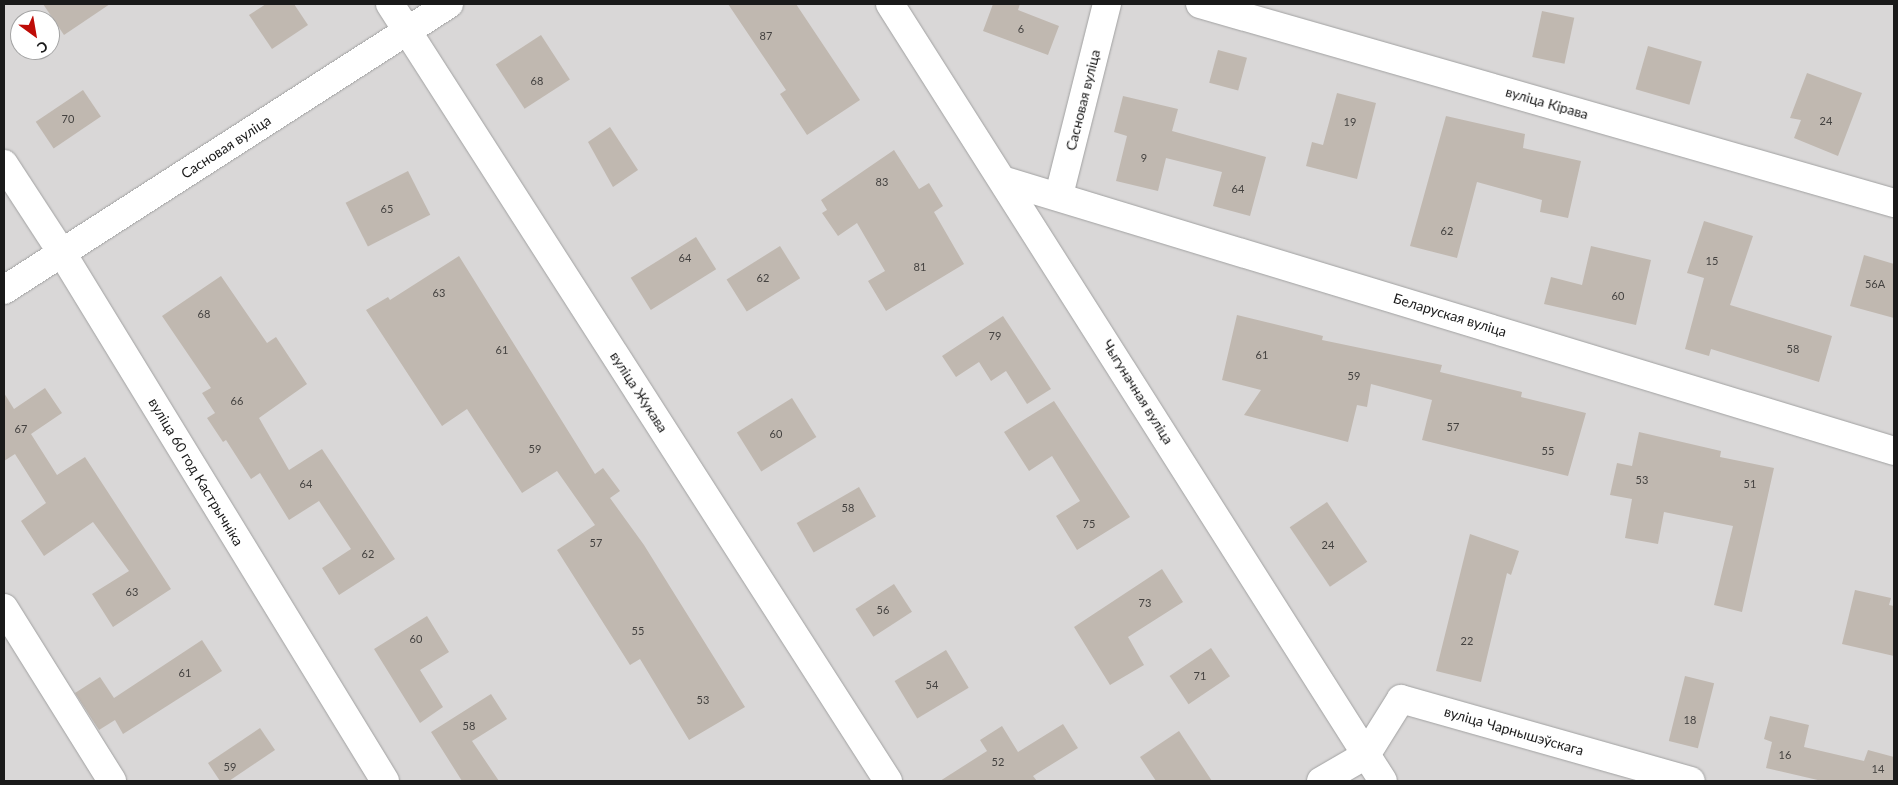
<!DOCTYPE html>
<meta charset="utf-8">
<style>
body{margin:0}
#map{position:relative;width:1898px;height:785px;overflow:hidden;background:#ece8e0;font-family:Lato,sans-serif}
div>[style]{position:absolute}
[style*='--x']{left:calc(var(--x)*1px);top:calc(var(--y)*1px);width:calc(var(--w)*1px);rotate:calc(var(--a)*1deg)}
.residential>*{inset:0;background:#d9d7d7}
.building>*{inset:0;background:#c0b8b0;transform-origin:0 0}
.roads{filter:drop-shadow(0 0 1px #a1a1a1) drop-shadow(0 0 1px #a1a1a1)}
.minor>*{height:28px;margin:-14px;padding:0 14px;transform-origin:14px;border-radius:14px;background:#fff}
span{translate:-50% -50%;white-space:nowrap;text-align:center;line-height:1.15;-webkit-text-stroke:4px #fff;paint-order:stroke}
.number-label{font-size:11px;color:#444240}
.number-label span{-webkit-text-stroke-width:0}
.street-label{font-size:14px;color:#1a1a1a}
.frame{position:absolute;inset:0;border:5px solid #1a1a1a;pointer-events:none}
.north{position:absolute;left:10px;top:10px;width:50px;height:50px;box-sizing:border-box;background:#fff;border:1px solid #a3a3a3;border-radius:50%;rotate:148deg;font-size:14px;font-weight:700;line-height:20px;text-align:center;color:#1a1a1a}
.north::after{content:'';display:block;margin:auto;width:18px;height:22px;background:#be0c07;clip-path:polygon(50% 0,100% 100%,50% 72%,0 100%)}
</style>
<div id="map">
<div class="residential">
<div style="clip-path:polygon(evenodd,4px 4px,1894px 4px,1894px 781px,4px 781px,4px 4px,20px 20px,50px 20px,50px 50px,20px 50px,20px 20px)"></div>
</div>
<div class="building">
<div style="clip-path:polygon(43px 4px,110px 4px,64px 35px)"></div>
<div style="clip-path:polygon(266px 4px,294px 4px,308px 25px,272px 49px,249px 15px)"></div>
<div style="clip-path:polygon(728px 4px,796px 4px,860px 100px,807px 135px,780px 94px,786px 90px)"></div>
<div style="clip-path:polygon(993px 4px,1020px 4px,1018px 10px,1059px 26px,1048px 55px,983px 31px)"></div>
<div style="left:1542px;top:11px;width:33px;height:47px;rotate:12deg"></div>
<div style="left:541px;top:35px;width:53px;height:54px;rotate:57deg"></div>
<div style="left:1648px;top:46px;width:56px;height:45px;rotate:16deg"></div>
<div style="left:1218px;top:50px;width:30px;height:34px;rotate:15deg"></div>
<div style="clip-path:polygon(1807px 73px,1862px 93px,1838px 156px,1794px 138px,1801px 120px,1790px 118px)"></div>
<div style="left:83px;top:90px;width:32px;height:57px;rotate:56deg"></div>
<div style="clip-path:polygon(1337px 93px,1376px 103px,1357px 179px,1306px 166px,1312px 142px,1323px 145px)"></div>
<div style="clip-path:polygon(1123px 96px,1178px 109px,1172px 131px,1266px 157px,1250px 216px,1213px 206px,1222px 172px,1166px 158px,1158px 191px,1116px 181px,1127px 136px,1114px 132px)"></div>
<div style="clip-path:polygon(1446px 116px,1525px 134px,1523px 148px,1581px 161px,1568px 218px,1540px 212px,1542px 200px,1477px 182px,1457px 258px,1410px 246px)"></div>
<div style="clip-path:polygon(610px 127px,638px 170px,613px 187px,588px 142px)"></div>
<div style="clip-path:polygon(894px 150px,919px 189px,929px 183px,943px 206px,934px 212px,964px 264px,886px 311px,868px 281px,885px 271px,857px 223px,838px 236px,822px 213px,827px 210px,821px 200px)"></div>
<div style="left:408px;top:171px;width:49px;height:70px;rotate:63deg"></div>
<div style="clip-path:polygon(1704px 221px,1753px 236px,1730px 305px,1832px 336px,1819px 382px,1711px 349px,1709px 356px,1685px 349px,1704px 278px,1687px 273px)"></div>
<div style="left:696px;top:237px;width:38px;height:77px;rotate:58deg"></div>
<div style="left:780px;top:246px;width:38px;height:63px;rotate:58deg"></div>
<div style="clip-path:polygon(1591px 246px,1651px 260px,1636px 325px,1544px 304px,1551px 277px,1582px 285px)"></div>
<div style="clip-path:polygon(1864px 255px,1894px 264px,1894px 318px,1850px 306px)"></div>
<div style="clip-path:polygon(459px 256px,595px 474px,603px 468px,620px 491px,610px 498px,644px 545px,745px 707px,689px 740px,640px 659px,630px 665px,557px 550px,595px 525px,557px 471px,522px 493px,467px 409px,442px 426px,366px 310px,388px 297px,390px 300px)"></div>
<div style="clip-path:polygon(221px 276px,267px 343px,276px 337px,307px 384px,259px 418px,289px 470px,322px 449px,395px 559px,339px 595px,322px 568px,351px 549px,319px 501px,289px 520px,260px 473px,251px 479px,226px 440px,223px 442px,207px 418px,215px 413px,202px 393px,211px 388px,162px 316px)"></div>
<div style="clip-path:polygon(1237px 315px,1323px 336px,1322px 340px,1442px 365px,1440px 372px,1522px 392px,1521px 397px,1586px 413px,1568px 476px,1422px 440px,1432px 400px,1371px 384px,1367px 407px,1357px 405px,1348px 442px,1244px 415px,1261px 390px,1222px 380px)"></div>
<div style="clip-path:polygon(1003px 316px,1051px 389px,1027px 404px,1006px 371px,991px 381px,979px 362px,956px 377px,942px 356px)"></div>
<div style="clip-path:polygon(45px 388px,62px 413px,31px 434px,57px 475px,85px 457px,171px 589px,113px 627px,92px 594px,129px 571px,93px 522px,44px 556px,21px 521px,46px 503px,15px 454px,4px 461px,4px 393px,14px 409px)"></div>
<div style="left:792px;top:398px;width:46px;height:65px;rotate:58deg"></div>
<div style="clip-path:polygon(1054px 401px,1130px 517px,1077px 550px,1056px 516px,1080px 501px,1052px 456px,1029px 471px,1004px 432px)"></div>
<div style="clip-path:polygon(1639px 432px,1721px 451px,1720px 457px,1774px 468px,1742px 612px,1714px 605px,1733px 526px,1664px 512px,1658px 544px,1625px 538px,1632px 499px,1610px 495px,1617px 463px,1632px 466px)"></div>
<div style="left:859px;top:487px;width:34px;height:72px;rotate:60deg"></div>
<div style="left:1327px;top:502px;width:72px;height:45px;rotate:56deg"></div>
<div style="clip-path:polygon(1470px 534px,1519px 551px,1511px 575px,1507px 573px,1481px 682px,1436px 671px)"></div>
<div style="clip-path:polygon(1162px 569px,1183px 602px,1128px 637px,1144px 665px,1110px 685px,1074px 627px)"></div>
<div style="left:894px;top:584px;width:33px;height:46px;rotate:57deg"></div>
<div style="clip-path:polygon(1855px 590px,1891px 598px,1889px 605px,1894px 606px,1894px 656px,1842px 644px)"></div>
<div style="clip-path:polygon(427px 616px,449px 652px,420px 670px,443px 707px,420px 723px,374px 649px)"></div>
<div style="clip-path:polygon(202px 640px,222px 671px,123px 734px,115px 720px,99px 730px,75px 693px,100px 677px,114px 698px)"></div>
<div style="left:1211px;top:648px;width:34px;height:50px;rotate:56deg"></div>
<div style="left:946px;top:650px;width:44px;height:60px;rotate:59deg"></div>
<div style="left:1685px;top:676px;width:30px;height:67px;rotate:14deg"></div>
<div style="clip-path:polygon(491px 694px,507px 719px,472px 741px,499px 781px,462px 781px,431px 732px)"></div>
<div style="clip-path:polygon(1770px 716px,1809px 725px,1804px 747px,1864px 761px,1868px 750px,1894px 757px,1894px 781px,1822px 781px,1766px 768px,1772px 742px,1764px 739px)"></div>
<div style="clip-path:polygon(1063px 724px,1078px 748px,1033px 776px,1037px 781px,940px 781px,987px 751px,980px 740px,1002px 726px,1018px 752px)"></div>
<div style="clip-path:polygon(260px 728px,275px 750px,229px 781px,220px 781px,208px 763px)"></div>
<div style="clip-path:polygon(1179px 731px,1212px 781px,1156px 781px,1140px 757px)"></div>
</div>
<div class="roads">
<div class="minor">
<div style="--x:390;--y:4;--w:923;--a:57.34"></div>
<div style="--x:890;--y:4;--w:920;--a:57.61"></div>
<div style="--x:1200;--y:4;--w:722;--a:16"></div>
<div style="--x:4;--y:164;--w:106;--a:56.9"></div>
<div style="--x:62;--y:253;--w:619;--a:58.54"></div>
<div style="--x:1005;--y:181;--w:929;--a:16.89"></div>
<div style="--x:1059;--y:195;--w:197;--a:-75.9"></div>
<div style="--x:4;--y:290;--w:529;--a:-32.73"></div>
<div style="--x:4;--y:608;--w:204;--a:58"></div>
<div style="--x:1321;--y:781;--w:52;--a:-30"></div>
<div style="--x:1366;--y:755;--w:66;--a:-58"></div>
<div style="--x:1401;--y:699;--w:301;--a:15.8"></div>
</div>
</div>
<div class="number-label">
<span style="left:1021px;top:29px">6</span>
<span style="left:766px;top:36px">87</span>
<span style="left:537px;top:81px">68</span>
<span style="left:68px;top:119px">70</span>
<span style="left:1826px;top:121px">24</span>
<span style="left:1350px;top:122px">19</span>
<span style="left:1144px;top:158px">9</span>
<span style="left:882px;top:182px">83</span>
<span style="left:1238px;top:189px">64</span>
<span style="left:387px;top:209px">65</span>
<span style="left:1447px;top:231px">62</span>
<span style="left:685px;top:258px">64</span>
<span style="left:1712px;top:261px">15</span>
<span style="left:920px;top:267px">81</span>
<span style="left:763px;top:278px">62</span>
<span style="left:1875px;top:284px">56А</span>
<span style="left:439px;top:293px">63</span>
<span style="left:1618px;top:296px">60</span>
<span style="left:204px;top:314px">68</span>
<span style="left:995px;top:336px">79</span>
<span style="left:1793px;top:349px">58</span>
<span style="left:502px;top:350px">61</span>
<span style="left:1262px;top:355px">61</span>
<span style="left:1354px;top:376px">59</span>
<span style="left:237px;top:401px">66</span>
<span style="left:1453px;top:427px">57</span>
<span style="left:21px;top:429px">67</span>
<span style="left:776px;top:434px">60</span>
<span style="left:535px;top:449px">59</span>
<span style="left:1548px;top:451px">55</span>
<span style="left:1642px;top:480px">53</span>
<span style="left:306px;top:484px">64</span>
<span style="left:1750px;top:484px">51</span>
<span style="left:848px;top:508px">58</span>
<span style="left:1089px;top:524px">75</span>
<span style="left:596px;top:543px">57</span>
<span style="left:1328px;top:545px">24</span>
<span style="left:368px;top:554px">62</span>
<span style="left:132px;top:592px">63</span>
<span style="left:1145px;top:603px">73</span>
<span style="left:883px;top:610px">56</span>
<span style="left:638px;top:631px">55</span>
<span style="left:416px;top:639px">60</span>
<span style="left:1467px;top:641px">22</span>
<span style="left:185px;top:673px">61</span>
<span style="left:1200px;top:676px">71</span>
<span style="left:932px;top:685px">54</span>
<span style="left:703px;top:700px">53</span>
<span style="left:1690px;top:720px">18</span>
<span style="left:469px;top:726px">58</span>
<span style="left:1785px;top:755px">16</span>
<span style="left:998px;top:762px">52</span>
<span style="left:230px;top:767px">59</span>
<span style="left:1878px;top:769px">14</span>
</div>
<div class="street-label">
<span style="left:1083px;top:100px;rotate:-76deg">Сасновая вуліца</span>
<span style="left:1547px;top:103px;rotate:16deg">вуліца Кірава</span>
<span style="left:226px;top:147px;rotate:-33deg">Сасновая вуліца</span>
<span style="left:1450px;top:315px;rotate:17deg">Беларуская вуліца</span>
<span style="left:639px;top:392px;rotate:57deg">вуліца Жукава</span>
<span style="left:1138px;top:392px;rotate:58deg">Чыгуначная вуліца</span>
<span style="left:196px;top:472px;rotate:59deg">вуліца 60 год Кастрычніка</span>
<span style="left:1514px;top:731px;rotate:16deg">вуліца Чарнышэўскага</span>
</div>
<div class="frame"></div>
<div class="north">С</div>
</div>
